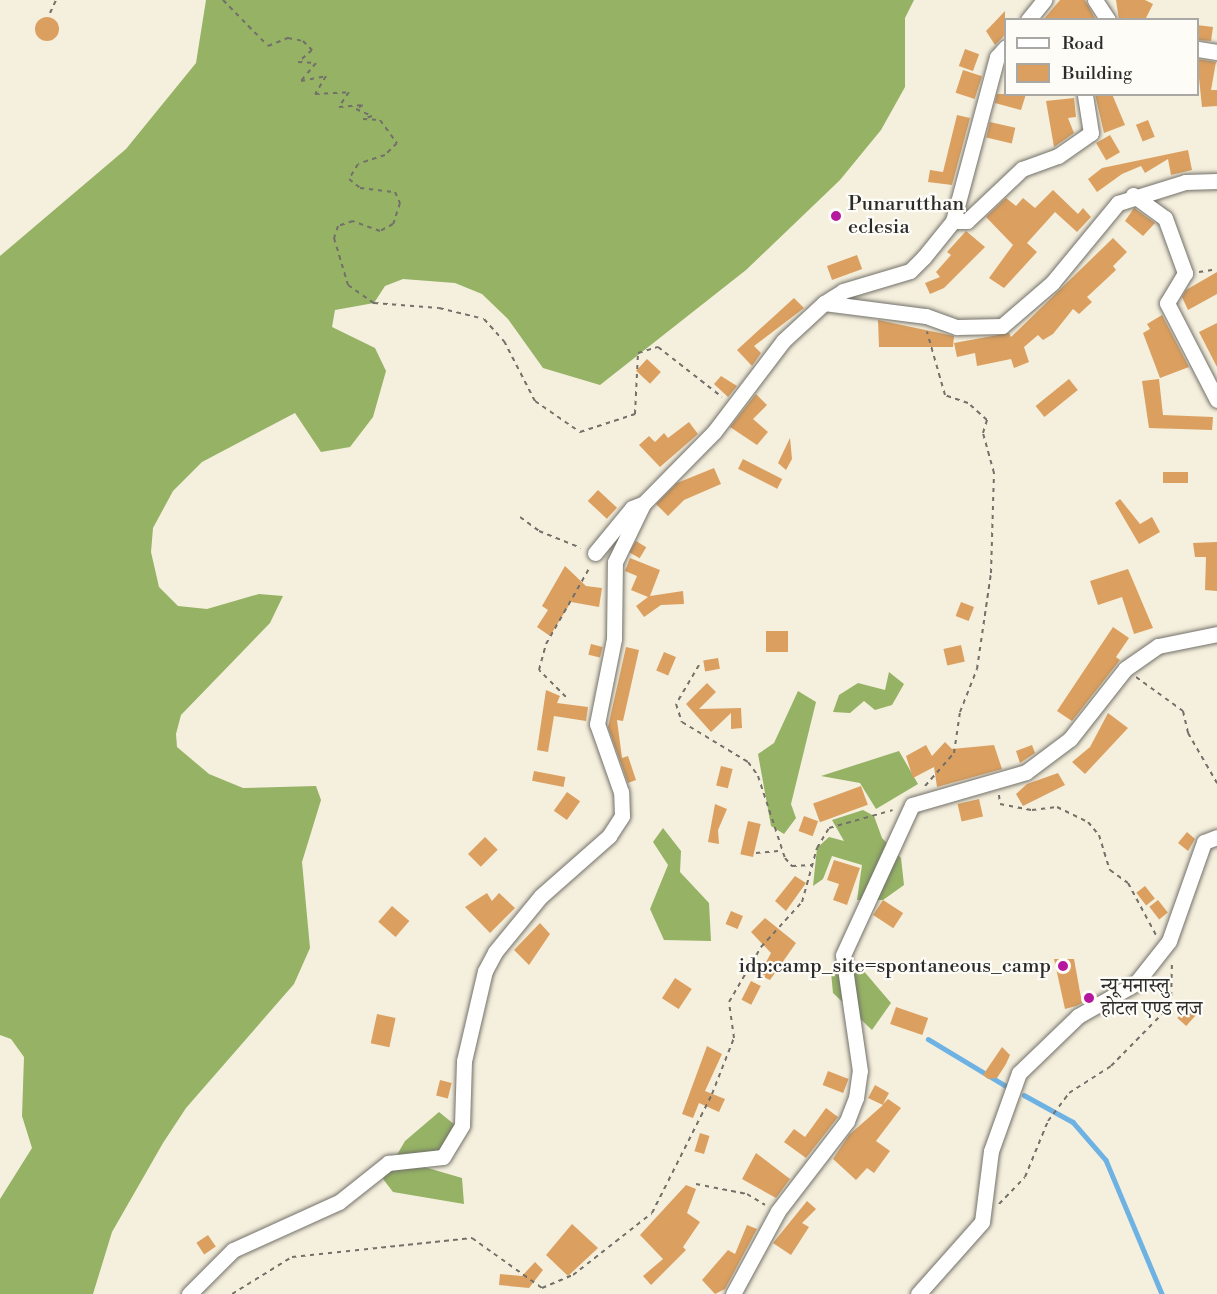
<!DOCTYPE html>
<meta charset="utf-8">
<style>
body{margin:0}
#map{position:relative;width:1217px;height:1294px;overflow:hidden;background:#f5efdd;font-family:"Libre Bodoni","Noto Serif Devanagari",serif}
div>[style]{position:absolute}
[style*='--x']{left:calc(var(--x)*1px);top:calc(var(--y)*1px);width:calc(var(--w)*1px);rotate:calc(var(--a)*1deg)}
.forest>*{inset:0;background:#95b265}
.stream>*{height:4.5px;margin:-2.25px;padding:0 2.25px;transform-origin:2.25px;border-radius:2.25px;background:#6eb2e4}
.building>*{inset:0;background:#dba060;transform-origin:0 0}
.round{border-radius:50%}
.path>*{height:2px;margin-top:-1px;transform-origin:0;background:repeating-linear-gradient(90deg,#727069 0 4.5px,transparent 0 9px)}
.roads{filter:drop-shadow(0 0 2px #727069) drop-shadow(0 0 2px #727069)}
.minor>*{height:15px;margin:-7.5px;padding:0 7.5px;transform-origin:7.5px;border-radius:7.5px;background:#fff}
.dots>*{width:16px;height:16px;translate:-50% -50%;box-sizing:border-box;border:3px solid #fdfcf7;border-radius:50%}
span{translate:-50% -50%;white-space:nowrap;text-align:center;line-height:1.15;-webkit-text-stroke:4.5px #fdfcf7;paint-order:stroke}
.poi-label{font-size:20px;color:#2b2b2b}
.left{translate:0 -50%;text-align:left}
.right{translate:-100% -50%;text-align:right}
.legend{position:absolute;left:1004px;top:18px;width:195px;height:78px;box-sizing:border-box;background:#fdfcf7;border:2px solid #a9a8a5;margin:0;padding:8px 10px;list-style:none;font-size:18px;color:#2b2b2b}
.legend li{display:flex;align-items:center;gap:12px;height:30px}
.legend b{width:30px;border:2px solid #a9a8a5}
</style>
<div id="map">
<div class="forest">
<div style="clip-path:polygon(206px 0,914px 0,905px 18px,905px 87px,881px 130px,840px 180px,746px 270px,600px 385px,543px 368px,508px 319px,482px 294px,455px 283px,403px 279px,385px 286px,374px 303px,335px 310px,332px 327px,375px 348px,386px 371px,373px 417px,350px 447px,321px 452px,295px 413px,202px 462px,173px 491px,153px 528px,151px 552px,159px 587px,178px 606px,207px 609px,259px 594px,283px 596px,270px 623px,181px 715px,176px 734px,177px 747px,209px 774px,243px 788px,316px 786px,321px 800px,302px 862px,310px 948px,294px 984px,186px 1108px,163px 1143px,112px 1232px,93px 1294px,0 1294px,0 1199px,32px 1148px,22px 1116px,24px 1057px,11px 1039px,0 1035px,0 256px,126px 149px,196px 63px)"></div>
<div style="clip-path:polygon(889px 672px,904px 684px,892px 705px,875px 710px,864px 701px,850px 713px,833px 712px,839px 695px,858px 683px,885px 690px)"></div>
<div style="clip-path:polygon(798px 691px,816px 702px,791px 804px,796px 818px,784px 834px,771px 826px,758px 754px,774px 743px)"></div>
<div style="clip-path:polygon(899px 751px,918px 784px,876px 809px,860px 783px,821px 776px)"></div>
<div style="clip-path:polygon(863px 810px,874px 816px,882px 838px,901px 858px,904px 885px,883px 900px,857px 900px,862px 865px,832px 856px,823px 879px,813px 886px,817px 848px,829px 837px,844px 841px,832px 820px)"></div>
<div style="clip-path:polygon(663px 828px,681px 851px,680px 872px,709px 903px,711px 941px,664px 940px,650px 909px,668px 865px,653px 842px)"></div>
<div style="clip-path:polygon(856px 962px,891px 1003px,872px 1030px,833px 993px,831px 972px)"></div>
<div style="clip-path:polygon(439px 1112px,455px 1125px,446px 1146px,421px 1166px,462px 1178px,464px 1204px,393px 1192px,383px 1179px,405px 1141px)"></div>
</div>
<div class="stream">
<div style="--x:928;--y:1039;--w:91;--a:31.1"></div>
<div style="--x:1024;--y:1095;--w:56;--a:28.9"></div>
<div style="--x:1073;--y:1122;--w:50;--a:49"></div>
<div style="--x:1106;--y:1160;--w:145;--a:67.3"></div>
</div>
<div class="building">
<div style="clip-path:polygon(1060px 0,1085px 0,1096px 20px,1043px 20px)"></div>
<div style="clip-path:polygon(1116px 0,1145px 0,1153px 4px,1145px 20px,1119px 20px)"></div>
<div style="clip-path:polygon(1005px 11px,1005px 35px,995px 45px,986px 31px)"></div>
<div class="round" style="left:35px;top:17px;width:24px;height:24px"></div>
<div style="clip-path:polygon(1197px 25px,1213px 27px,1211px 41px,1197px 40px)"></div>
<div style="left:965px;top:49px;width:15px;height:18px;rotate:20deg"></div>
<div style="clip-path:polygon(1197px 59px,1216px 62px,1211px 90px,1217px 90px,1217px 106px,1202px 107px)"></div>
<div style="left:963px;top:70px;width:20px;height:24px;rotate:18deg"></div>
<div style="clip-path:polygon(997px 94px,1026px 94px,1021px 110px,995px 103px)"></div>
<div style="clip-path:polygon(1095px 94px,1112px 94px,1125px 125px,1104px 133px)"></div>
<div style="clip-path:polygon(1074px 98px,1076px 117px,1068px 118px,1074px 133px,1054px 147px,1046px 101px)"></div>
<div style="clip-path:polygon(957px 115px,970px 118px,952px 185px,928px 182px,930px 170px,943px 172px)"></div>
<div style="left:1148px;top:120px;width:18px;height:13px;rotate:68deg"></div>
<div style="left:990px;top:122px;width:26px;height:16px;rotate:13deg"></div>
<div style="left:1110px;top:135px;width:20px;height:16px;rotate:60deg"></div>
<div style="clip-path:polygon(1188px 150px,1192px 170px,1171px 175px,1168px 159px,1145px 173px,1141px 166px,1122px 174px,1097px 192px,1088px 179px,1102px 168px)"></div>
<div style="clip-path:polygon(1053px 190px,1078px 214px,1083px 208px,1091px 217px,1077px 232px,1055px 212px,1027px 243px,1037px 252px,1004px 288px,989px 278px,1013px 245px,986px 217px,1006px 198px,1016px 206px,1023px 198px,1035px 208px)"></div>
<div style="clip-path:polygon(1134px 208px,1155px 223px,1143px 236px,1125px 221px)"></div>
<div style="clip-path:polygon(966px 231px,985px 247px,944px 288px,930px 294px,925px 283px,940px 277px,936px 272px,951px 255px,947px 252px)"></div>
<div style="clip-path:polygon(1113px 238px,1127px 252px,1113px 266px,1116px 270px,1087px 297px,1092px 302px,1079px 314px,1073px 309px,1053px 334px,1043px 340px,1038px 335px,1024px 347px,1029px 362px,1014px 368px,1011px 359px,977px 366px,975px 353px,957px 357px,954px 343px,1009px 333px,1011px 337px)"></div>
<div style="left:857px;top:255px;width:15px;height:32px;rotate:70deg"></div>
<div style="clip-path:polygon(1217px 272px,1217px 294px,1188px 310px,1182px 297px,1186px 290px)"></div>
<div style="clip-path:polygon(794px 298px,804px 308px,754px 346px,761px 353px,752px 366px,737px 350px)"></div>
<div style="clip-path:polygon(1162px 315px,1189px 367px,1160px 378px,1143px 333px,1150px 329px,1147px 324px)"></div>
<div style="clip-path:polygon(878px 320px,954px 336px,953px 347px,879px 347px)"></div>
<div style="clip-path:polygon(1217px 323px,1217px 367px,1199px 332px)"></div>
<div style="left:647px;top:359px;width:19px;height:16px;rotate:43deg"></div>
<div style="clip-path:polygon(721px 376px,737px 386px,728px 397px,714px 384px)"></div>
<div style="left:1069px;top:379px;width:14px;height:43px;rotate:51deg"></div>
<div style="clip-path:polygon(1159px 379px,1163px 415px,1213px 417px,1212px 430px,1149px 428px,1142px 381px)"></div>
<div style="clip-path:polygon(756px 394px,767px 405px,753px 419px,768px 432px,757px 445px,730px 427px)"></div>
<div style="clip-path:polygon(689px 422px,698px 434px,660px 467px,639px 445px,649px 436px,655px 442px,664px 433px,668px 438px)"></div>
<div style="clip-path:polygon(790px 438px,792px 459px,786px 470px,778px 463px)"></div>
<div style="left:743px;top:459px;width:44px;height:11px;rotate:27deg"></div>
<div style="clip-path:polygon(714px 468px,721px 484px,684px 500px,668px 516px,656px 504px,677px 483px)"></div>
<div style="left:1163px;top:472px;width:25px;height:11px"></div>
<div style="left:598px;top:490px;width:26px;height:15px;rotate:43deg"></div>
<div style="clip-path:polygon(1120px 499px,1140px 524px,1152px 517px,1160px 532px,1139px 544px,1115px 503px)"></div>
<div style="left:636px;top:541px;width:12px;height:13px;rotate:31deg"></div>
<div style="clip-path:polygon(1217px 542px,1217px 591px,1205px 590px,1206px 557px,1195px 557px,1193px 543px)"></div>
<div style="clip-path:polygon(630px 558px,660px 570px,650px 596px,683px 591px,684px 604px,661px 605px,644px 617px,636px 606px,648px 597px,631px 590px,637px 576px,625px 571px)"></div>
<div style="clip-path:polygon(565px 566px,586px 586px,602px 588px,599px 607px,571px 602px,550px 636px,537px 627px,548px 610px,542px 606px)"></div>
<div style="clip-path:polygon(1128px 569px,1153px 628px,1134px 634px,1122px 597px,1098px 605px,1090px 581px)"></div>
<div style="left:961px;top:602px;width:14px;height:15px;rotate:21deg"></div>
<div style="clip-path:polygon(1113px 627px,1129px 638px,1116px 657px,1120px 660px,1072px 721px,1057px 711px)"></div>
<div style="left:766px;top:631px;width:22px;height:21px"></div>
<div style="left:591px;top:644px;width:12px;height:11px;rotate:14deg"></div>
<div style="left:961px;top:645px;width:17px;height:18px;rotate:77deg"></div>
<div style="clip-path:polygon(626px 647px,639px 650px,623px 721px,617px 720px,622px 758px,628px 756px,636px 780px,628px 783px,608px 727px)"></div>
<div style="left:664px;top:652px;width:13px;height:20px;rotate:23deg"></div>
<div style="left:718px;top:658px;width:11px;height:15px;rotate:80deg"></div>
<div style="clip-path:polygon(707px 683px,716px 692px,699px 709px,741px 708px,742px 728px,731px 729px,731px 713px,711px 732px,686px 704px)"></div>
<div style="clip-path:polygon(546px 690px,560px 696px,557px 703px,588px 707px,586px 721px,554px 716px,548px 752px,537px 750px)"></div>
<div style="clip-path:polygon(1108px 713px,1128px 728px,1085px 774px,1072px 762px,1090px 747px)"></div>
<div style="clip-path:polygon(945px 742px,952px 749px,994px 745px,1002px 769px,937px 787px,934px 767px,913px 778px,906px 756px,926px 745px,932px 756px)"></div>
<div style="clip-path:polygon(1032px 745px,1035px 753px,1020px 763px,1016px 751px)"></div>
<div style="left:721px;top:766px;width:12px;height:20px;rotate:14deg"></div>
<div style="left:534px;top:771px;width:32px;height:10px;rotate:11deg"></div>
<div style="clip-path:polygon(1058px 773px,1065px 785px,1023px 806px,1016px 794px,1027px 784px)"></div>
<div style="left:861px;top:786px;width:20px;height:51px;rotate:70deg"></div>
<div style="left:567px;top:792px;width:16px;height:23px;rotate:35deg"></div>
<div style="left:979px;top:799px;width:18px;height:22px;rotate:77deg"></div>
<div style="clip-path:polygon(715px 804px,727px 809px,718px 830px,719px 844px,708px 842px)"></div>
<div style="left:804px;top:816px;width:15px;height:16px;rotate:20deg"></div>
<div style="left:748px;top:821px;width:13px;height:34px;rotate:13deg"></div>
<div style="clip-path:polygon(1187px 832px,1195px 839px,1188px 851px,1178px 843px)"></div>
<div style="left:485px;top:837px;width:18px;height:24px;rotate:45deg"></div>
<div style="clip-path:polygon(834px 860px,860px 868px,847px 905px,833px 900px,839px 884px,827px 880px)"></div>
<div style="clip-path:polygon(795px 876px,806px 883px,786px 911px,775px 901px)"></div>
<div style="left:1145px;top:886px;width:16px;height:11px;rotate:52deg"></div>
<div style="clip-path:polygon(487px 893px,492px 901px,499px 893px,515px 908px,490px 933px,465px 907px)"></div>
<div style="left:883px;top:900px;width:24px;height:18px;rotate:33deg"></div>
<div style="left:1158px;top:900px;width:16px;height:11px;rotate:52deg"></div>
<div style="left:392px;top:906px;width:23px;height:21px;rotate:41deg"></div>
<div style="left:731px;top:911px;width:13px;height:14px;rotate:23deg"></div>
<div style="clip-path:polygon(765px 918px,796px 943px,770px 980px,759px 975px,771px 953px,751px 932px)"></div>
<div style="clip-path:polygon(540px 923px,550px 934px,529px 965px,514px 950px)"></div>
<div style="clip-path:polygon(1054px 959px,1074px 959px,1082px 1003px,1076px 1006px,1065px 1009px)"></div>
<div style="left:675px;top:978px;width:20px;height:24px;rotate:33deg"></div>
<div style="left:751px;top:981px;width:11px;height:21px;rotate:27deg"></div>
<div style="left:1188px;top:1006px;width:12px;height:16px;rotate:42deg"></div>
<div style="left:896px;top:1007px;width:34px;height:18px;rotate:19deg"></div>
<div style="left:377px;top:1014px;width:19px;height:30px;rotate:12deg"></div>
<div style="clip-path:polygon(707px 1046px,722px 1054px,705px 1091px,725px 1099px,719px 1112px,699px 1103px,693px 1118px,682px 1114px)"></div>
<div style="clip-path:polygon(1002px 1047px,1010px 1055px,1006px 1064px,997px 1078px,988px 1079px,983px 1075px)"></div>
<div style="left:828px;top:1071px;width:22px;height:15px;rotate:21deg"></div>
<div style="left:440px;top:1080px;width:12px;height:16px;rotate:14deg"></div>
<div style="clip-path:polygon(875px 1085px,889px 1093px,883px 1104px,888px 1099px,901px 1108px,876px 1141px,890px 1151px,874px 1173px,867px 1168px,856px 1180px,833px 1159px,849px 1135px,883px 1105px,868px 1098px)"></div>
<div style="clip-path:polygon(826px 1108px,838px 1117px,806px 1158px,784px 1142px,794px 1129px,805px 1137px)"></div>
<div style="left:700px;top:1133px;width:10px;height:19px;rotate:17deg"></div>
<div style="clip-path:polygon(756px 1153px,790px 1179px,776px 1198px,742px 1179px)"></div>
<div style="clip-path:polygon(686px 1185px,696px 1189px,687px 1213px,700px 1222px,683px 1247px,686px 1250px,651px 1285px,643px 1276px,663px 1259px,640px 1235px)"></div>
<div style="clip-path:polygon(807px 1201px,816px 1209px,802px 1223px,809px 1227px,791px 1255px,773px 1243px)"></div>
<div style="clip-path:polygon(572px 1224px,598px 1248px,568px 1276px,546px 1255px)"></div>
<div style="clip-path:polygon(747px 1225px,757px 1229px,725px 1289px,715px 1294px,702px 1280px,728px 1250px,735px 1254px)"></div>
<div style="left:208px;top:1235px;width:14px;height:14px;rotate:56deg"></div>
<div style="clip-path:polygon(535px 1262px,543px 1270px,529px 1288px,499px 1285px,500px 1274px,522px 1276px)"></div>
</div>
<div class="path">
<div style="--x:223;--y:0;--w:64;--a:45.6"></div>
<div style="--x:268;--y:46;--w:22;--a:-22"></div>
<div style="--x:288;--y:38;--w:15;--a:11"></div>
<div style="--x:303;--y:41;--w:13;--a:45"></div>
<div style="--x:312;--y:50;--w:18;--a:139"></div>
<div style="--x:298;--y:62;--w:18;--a:3"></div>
<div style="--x:316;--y:63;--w:23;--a:130"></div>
<div style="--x:301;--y:81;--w:25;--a:-11"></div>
<div style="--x:326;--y:76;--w:21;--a:121"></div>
<div style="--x:315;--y:94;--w:34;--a:-3"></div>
<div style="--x:349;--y:92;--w:18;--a:124"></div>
<div style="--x:339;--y:107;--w:24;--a:-5"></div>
<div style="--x:363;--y:105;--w:8;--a:150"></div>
<div style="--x:356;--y:109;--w:17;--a:24"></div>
<div style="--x:372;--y:116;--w:9;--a:162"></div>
<div style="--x:363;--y:119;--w:17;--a:3"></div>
<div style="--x:380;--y:120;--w:29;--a:54"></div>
<div style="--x:397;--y:143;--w:17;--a:135"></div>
<div style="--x:385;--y:155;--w:28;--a:162"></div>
<div style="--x:358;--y:164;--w:17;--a:121"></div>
<div style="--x:349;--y:179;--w:14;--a:39"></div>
<div style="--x:360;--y:188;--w:35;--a:7"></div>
<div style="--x:395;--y:192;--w:12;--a:66"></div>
<div style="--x:400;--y:203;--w:22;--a:108"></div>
<div style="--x:393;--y:224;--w:15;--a:152"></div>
<div style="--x:380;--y:231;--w:29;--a:-160"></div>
<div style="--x:353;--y:221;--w:16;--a:162"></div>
<div style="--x:338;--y:226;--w:13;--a:108"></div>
<div style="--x:334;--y:238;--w:49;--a:73.4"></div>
<div style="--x:348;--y:285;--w:32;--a:35"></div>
<div style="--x:374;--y:303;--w:65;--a:4.4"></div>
<div style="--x:439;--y:308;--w:46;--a:13.7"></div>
<div style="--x:484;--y:319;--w:30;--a:48"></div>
<div style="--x:504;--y:341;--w:68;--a:62.7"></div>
<div style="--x:535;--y:401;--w:55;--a:34.6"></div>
<div style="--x:580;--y:432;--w:58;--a:-18.1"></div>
<div style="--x:635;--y:414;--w:61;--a:-87.2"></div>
<div style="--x:638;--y:353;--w:21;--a:-17"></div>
<div style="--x:658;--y:347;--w:81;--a:38"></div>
<div style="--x:50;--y:13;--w:14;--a:-65"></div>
<div style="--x:1199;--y:272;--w:18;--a:-9"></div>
<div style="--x:520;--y:517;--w:24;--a:36"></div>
<div style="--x:539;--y:531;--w:45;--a:22"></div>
<div style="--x:699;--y:665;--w:45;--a:120.5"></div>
<div style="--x:676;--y:704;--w:19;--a:72"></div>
<div style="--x:682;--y:722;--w:77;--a:31.2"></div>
<div style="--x:748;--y:762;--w:17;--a:54"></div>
<div style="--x:758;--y:776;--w:86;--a:71.8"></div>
<div style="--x:785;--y:858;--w:11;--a:49"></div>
<div style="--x:792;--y:866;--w:20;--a:-3"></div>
<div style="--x:1136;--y:677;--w:58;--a:35.9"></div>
<div style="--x:1183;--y:711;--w:23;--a:77"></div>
<div style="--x:1188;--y:733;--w:58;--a:59.9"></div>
<div style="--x:566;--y:697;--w:38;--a:-135"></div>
<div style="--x:539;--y:670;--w:27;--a:-75"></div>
<div style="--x:546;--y:644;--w:89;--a:-60.3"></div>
<div style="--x:925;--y:786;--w:44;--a:-48.7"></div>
<div style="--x:954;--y:753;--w:41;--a:-81.7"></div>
<div style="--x:960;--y:712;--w:46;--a:-68.4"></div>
<div style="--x:977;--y:669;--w:97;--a:-81.7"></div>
<div style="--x:991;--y:573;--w:100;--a:-88.3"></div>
<div style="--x:994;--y:473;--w:41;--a:-105.4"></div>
<div style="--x:983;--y:433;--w:14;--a:-73"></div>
<div style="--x:987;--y:420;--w:25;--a:-138"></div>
<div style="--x:968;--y:403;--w:24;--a:-161"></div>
<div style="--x:945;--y:395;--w:66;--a:-105.9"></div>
<div style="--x:999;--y:795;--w:9;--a:84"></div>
<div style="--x:1000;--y:804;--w:33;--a:11"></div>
<div style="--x:1032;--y:810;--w:25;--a:-7"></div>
<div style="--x:1057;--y:807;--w:34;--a:26"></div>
<div style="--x:1088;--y:822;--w:17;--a:50"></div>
<div style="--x:1099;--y:835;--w:37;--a:73"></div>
<div style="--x:1110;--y:870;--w:22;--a:36"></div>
<div style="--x:1128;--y:883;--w:59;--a:61.7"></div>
<div style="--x:756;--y:853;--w:25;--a:-5"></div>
<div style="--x:696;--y:1184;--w:52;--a:11.1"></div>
<div style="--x:747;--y:1194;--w:21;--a:31"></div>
<div style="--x:999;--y:1204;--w:37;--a:-46"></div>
<div style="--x:1025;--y:1177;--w:61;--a:-67.7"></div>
<div style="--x:1048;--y:1121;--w:35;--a:-53"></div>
<div style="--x:1069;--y:1093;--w:50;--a:-32.7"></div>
<div style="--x:1111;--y:1066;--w:86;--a:-45.5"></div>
<div style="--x:1171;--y:1005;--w:43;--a:-88.7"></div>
<div style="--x:232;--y:1294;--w:70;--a:-31.7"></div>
<div style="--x:292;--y:1257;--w:181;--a:-6"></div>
<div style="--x:472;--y:1238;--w:86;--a:35.5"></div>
<div style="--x:542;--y:1288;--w:34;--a:-23"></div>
<div style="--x:573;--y:1275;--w:100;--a:-38.1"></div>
<div style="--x:652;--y:1213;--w:133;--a:-63.2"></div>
<div style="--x:712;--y:1094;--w:60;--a:-68.6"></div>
<div style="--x:734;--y:1038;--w:36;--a:-98"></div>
<div style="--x:729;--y:1002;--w:64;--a:-59.8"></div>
<div style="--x:761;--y:947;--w:61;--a:-47.7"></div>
<div style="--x:802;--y:902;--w:56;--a:-74.5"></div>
<div style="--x:817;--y:848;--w:23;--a:-59"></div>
<div style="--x:829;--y:828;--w:66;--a:-15.7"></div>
</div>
<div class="roads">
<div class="minor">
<div style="--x:1095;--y:0;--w:24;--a:57"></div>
<div style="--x:1028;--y:20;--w:26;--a:-51"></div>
<div style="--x:1198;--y:49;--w:19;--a:9"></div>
<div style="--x:1133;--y:195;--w:39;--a:36"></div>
<div style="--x:1165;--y:218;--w:59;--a:70"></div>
<div style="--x:1185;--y:273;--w:35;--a:121"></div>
<div style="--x:1167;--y:303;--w:109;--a:62.7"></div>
<div style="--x:953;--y:221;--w:14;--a:0"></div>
<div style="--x:967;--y:221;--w:76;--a:-43.4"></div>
<div style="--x:1022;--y:169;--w:38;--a:-20"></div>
<div style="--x:1058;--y:156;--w:40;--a:-34.9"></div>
<div style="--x:1091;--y:133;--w:39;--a:-99"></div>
<div style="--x:824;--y:303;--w:103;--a:7.3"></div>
<div style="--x:926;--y:316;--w:33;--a:20"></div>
<div style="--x:957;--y:327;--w:45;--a:-1.3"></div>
<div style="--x:1002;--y:326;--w:66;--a:-40.7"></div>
<div style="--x:1052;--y:283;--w:104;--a:-50.5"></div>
<div style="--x:1118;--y:203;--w:70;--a:-17.4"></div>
<div style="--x:1185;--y:182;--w:32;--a:-2"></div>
<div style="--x:595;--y:553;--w:58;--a:-50.6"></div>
<div style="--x:632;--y:508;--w:11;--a:-22"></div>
<div style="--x:189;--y:1294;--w:62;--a:-45"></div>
<div style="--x:233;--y:1250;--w:116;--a:-24.4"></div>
<div style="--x:339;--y:1202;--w:63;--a:-38.5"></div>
<div style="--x:388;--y:1163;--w:55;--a:-6.2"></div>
<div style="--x:443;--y:1157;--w:37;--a:-59"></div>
<div style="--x:462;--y:1125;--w:64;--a:-88.2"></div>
<div style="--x:464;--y:1061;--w:92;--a:-76.9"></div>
<div style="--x:485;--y:971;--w:21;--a:-62"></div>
<div style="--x:495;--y:952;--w:72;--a:-50.6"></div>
<div style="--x:541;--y:896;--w:91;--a:-41.4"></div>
<div style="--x:609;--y:836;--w:24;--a:-57"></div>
<div style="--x:622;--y:816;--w:24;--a:-92"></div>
<div style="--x:621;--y:792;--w:72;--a:-109.4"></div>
<div style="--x:597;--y:724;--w:87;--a:-78.7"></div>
<div style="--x:614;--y:639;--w:77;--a:-89.3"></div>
<div style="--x:615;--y:562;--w:64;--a:-64.2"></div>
<div style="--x:643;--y:504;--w:101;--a:-45.4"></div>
<div style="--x:714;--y:432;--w:114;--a:-52.8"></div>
<div style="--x:783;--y:341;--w:56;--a:-42.8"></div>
<div style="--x:824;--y:303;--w:22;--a:-32"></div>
<div style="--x:843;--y:291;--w:70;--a:-16.6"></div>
<div style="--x:910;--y:271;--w:20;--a:-45"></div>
<div style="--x:924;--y:257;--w:46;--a:-51.1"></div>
<div style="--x:953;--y:221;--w:170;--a:-75"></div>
<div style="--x:997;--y:57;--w:13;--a:-48"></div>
<div style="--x:733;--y:1294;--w:94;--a:-61.5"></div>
<div style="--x:778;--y:1211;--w:113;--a:-52.5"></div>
<div style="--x:847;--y:1121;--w:25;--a:-69"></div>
<div style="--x:856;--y:1098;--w:27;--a:-82"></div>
<div style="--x:860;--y:1071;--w:117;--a:-98.3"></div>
<div style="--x:843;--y:955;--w:165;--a:-65.3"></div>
<div style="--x:912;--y:805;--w:119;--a:-16.1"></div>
<div style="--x:1026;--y:772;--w:55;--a:-36.9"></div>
<div style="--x:1070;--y:739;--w:89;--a:-51.8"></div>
<div style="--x:1125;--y:669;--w:40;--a:-34.9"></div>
<div style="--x:1158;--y:646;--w:60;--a:-11.5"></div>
<div style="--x:918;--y:1294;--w:96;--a:-48.4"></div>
<div style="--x:982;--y:1222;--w:72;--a:-82.8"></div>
<div style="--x:991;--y:1151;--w:83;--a:-70.3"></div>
<div style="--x:1019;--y:1073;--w:82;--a:-44"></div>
<div style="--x:1078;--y:1016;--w:67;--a:-29.6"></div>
<div style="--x:1136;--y:983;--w:53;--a:-51.8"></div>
<div style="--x:1169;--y:941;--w:105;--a:-70.5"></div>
<div style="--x:1204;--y:842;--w:14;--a:-21"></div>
</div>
</div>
<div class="dots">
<div style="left:836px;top:216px;background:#b5179e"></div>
<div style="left:1063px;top:966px;background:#b5179e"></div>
<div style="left:1089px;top:998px;background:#b5179e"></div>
</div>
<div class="poi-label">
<span class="left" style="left:848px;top:216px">Punarutthan<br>eclesia</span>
<span class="right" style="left:1051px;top:966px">idp:camp_site=spontaneous_camp</span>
<span class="left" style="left:1101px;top:998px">न्यू मनास्लु<br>होटल एण्ड लज</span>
</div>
<ul class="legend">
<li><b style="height:8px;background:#fff"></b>Road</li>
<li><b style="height:16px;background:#dba060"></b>Building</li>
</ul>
</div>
